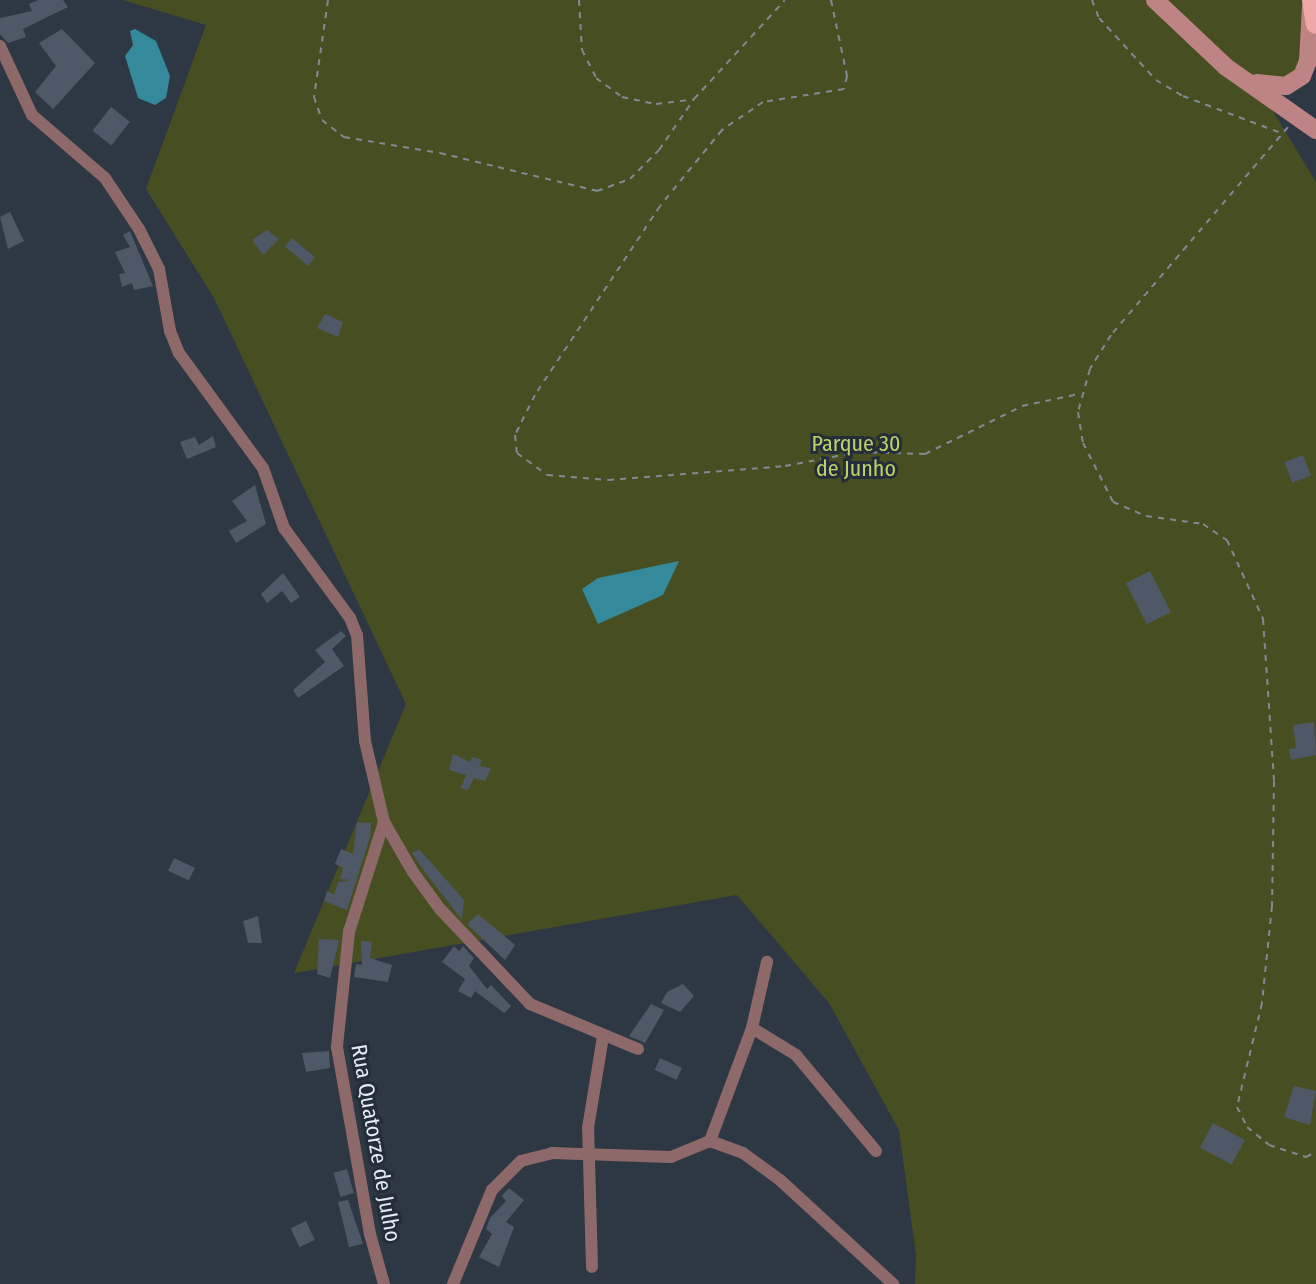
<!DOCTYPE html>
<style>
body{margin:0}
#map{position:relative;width:1316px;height:1284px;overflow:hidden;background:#2e3744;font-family:"Fira Sans Condensed",sans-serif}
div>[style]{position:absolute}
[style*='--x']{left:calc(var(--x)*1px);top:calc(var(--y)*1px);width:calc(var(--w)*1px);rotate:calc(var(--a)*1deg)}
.green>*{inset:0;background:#474f22}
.water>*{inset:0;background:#348a9b}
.building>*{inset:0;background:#4e5867;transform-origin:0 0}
.path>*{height:2px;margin-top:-1px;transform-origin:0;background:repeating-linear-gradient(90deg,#818994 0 6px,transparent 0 12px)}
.minor>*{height:12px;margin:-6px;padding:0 6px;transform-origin:6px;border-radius:6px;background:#8e6969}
.secondary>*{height:18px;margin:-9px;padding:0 9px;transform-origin:9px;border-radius:9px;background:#be8485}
.trunk>*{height:20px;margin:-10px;padding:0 10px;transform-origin:10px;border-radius:10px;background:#efa6a6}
span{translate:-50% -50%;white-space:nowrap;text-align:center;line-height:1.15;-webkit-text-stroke:6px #242d3a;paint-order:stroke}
.park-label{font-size:22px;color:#bed367}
.street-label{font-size:22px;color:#e5ebf4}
</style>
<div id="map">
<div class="green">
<div style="clip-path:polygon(123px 0,1304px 0,1300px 59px,1294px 72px,1279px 81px,1251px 75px,1316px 182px,1316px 1284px,915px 1284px,916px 1255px,899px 1130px,829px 1003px,737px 895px,294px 973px,406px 704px,214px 298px,146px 189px,206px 25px)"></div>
</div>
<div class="water">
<div style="clip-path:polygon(135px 29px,156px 41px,170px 76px,166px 98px,155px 105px,138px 98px,125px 56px,133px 45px,130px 31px)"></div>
<div style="clip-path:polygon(679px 561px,663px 595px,598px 624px,582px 589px,598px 578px)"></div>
</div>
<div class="building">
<div style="clip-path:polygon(38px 0,63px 0,68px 7px,23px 29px,26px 37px,8px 43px,0 34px,0 18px,32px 11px,29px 4px)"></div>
<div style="clip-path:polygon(62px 29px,95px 63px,53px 109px,35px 92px,56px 66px,39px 43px)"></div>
<div style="left:111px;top:107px;width:24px;height:30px;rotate:38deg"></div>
<div style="clip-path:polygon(10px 212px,24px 241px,8px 249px,0 217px)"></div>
<div style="clip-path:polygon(267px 230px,279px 239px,263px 255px,252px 240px)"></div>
<div style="clip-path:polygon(130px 231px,153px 286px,134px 290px,132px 283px,122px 287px,119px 274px,125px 273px,115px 252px,130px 247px,123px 235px)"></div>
<div style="left:292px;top:238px;width:30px;height:11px;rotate:40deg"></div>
<div style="clip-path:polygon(325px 314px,343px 322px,338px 337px,317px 328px)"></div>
<div style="clip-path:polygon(213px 436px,216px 447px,187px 459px,180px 442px,195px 437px,199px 445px)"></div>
<div style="left:1303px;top:455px;width:22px;height:20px;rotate:69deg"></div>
<div style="clip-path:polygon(255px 485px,266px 524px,236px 543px,229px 531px,247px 521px,232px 501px)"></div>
<div style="left:1150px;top:571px;width:46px;height:27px;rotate:63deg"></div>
<div style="clip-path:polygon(283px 573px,300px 597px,291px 603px,282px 591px,267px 603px,261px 594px)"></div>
<div style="clip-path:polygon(341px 631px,346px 636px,332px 649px,344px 666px,298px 698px,293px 690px,325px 662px,315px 650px)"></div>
<div style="clip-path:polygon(1314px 722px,1316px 755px,1291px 760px,1289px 749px,1296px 748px,1293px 725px)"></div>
<div style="clip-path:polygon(453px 754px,470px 762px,472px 757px,482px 760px,479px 766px,491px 768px,485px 781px,474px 778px,468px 790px,461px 788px,466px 775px,449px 770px)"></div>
<div style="clip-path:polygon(357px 822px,371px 823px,370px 837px,347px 910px,324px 901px,327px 891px,334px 895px,338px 882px,350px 880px,340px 879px,343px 868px,335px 864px,341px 849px,353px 854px)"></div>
<div style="clip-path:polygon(419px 849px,464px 900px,462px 920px,421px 867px,412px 853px)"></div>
<div style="left:174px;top:858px;width:23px;height:14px;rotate:25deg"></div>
<div style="clip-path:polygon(478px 914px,515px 945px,505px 960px,467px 924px)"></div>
<div style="clip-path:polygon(258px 916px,262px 943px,248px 943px,243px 921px)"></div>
<div style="clip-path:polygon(319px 939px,339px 940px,330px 978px,317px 974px)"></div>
<div style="clip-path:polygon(361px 941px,372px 942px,370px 958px,392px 965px,388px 982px,354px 977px,356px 964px,362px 965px)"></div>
<div style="clip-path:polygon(454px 946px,459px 951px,463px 946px,474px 958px,469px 966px,487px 989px,491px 985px,511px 1006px,504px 1013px,475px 991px,471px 998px,458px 991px,465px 979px,442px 962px)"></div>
<div style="clip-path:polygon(683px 984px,694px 996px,680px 1012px,661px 1003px,667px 992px)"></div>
<div style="clip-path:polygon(651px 1004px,664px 1010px,645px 1043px,629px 1036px)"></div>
<div style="clip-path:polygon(329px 1051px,330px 1068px,306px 1072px,302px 1053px)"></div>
<div style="left:660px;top:1058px;width:24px;height:13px;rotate:24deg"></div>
<div style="clip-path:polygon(1294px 1086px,1316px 1091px,1310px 1125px,1284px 1117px)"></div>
<div style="left:1213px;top:1123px;width:36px;height:28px;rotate:28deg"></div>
<div style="left:347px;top:1169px;width:25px;height:14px;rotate:74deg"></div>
<div style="clip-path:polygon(509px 1188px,524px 1200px,506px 1222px,514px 1227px,499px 1267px,479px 1257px,492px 1234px,486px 1229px,490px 1218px,506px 1201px,502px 1196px)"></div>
<div style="clip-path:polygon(348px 1200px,363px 1244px,349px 1247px,338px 1202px)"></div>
<div style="left:306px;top:1221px;width:21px;height:17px;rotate:65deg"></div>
</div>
<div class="path">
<div style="--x:328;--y:0;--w:98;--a:98.2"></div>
<div style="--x:314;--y:97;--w:24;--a:71"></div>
<div style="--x:322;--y:120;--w:28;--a:38"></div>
<div style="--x:344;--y:137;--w:97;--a:9.5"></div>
<div style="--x:440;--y:153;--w:162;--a:13.6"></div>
<div style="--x:597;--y:191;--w:35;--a:-20"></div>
<div style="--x:630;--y:179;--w:41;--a:-45"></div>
<div style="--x:659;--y:150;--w:62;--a:-55.5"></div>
<div style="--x:579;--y:0;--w:50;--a:86.6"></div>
<div style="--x:582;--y:50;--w:31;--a:63"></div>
<div style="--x:596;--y:78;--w:32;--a:36"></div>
<div style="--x:622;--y:97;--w:35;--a:12"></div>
<div style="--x:656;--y:104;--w:38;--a:-7"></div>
<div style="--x:694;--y:99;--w:134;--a:-47.4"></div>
<div style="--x:831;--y:0;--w:78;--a:78.1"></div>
<div style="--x:847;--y:76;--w:13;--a:103"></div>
<div style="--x:844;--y:89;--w:82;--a:170.9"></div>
<div style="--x:763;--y:102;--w:50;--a:145.7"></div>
<div style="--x:722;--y:130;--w:98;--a:129.2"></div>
<div style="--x:660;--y:206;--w:227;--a:123.5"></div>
<div style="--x:535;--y:395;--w:45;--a:116.6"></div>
<div style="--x:515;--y:435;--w:18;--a:84"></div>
<div style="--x:517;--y:453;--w:37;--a:36"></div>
<div style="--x:547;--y:475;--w:61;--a:4.7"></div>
<div style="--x:608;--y:480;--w:178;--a:-4.5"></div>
<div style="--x:785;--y:466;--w:75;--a:-10.7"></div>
<div style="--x:859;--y:452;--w:66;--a:1.7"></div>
<div style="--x:925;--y:454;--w:108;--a:-26.3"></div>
<div style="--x:1022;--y:406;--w:58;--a:-11.9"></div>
<div style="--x:1092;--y:0;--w:19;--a:69"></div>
<div style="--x:1099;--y:18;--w:84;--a:47.4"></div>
<div style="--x:1156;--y:80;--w:31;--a:31"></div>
<div style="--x:1183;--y:96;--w:105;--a:20.7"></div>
<div style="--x:1288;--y:127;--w:273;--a:130.4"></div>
<div style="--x:1111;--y:335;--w:40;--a:122"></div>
<div style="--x:1090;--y:369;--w:45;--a:105.6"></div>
<div style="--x:1078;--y:412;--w:31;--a:81"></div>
<div style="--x:1083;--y:443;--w:66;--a:63"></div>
<div style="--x:1113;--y:502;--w:36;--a:23"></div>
<div style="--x:1146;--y:516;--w:58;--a:8"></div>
<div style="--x:1203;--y:524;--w:29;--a:34"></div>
<div style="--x:1227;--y:540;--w:87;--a:65.5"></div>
<div style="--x:1263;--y:619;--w:162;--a:86.1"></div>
<div style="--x:1274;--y:781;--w:125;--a:90.9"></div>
<div style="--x:1272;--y:906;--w:98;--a:95.9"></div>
<div style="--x:1262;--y:1003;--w:107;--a:103.5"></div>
<div style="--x:1237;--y:1107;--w:22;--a:63"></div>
<div style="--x:1247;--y:1127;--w:28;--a:39"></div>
<div style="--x:1269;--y:1145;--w:39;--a:18"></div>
<div style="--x:1306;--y:1157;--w:11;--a:-27"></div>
</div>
<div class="minor">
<div style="--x:0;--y:46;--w:76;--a:65.1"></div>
<div style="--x:32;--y:115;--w:96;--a:40.8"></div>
<div style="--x:105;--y:178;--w:61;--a:56.3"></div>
<div style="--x:139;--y:229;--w:45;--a:63.4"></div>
<div style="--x:159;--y:269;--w:63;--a:79.9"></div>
<div style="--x:170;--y:331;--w:24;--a:68"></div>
<div style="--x:179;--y:353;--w:142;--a:53.9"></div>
<div style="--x:263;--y:468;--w:64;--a:70.7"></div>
<div style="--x:284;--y:528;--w:112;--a:53.7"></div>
<div style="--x:350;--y:618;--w:18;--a:68"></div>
<div style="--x:357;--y:635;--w:106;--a:85.7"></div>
<div style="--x:365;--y:741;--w:83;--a:76.8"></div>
<div style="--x:384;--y:822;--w:58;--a:59.9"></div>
<div style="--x:413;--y:872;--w:46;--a:53.9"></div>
<div style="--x:440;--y:909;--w:131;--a:46.5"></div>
<div style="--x:530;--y:1004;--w:117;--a:22.6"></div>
<div style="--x:384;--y:822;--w:115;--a:107.7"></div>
<div style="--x:349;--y:932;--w:116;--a:96"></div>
<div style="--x:337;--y:1047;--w:190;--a:80"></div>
<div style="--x:370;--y:1234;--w:52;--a:74.4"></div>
<div style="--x:752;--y:1028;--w:52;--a:31.5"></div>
<div style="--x:796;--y:1055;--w:125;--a:50.2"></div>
<div style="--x:710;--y:1141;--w:35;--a:20"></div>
<div style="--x:743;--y:1153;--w:46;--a:36.1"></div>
<div style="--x:780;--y:1180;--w:154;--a:42.6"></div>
<div style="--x:592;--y:1267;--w:139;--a:-91.6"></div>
<div style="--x:588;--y:1128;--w:93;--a:-80.7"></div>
<div style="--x:453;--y:1284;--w:102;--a:-67.5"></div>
<div style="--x:492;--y:1190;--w:41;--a:-45"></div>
<div style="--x:521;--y:1161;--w:32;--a:-14"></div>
<div style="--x:552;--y:1153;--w:119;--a:1.9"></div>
<div style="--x:671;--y:1157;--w:42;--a:-22.3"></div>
<div style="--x:710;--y:1141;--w:121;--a:-69.6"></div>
<div style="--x:752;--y:1028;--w:68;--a:-77.2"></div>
</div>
<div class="secondary">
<div style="--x:1155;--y:0;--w:98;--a:43.3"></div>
<div style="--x:1226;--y:67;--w:110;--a:35"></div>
<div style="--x:1257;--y:83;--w:29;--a:6"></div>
<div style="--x:1286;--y:86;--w:19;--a:-32"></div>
<div style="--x:1302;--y:76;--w:16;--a:-68"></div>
<div style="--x:1308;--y:61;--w:54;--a:-86.8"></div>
</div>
<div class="trunk">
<div style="--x:1312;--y:0;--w:24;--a:81"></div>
</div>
<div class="park-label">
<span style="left:856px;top:456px">Parque 30<br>de Junho</span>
</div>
<div class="street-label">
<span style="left:376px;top:1143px;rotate:80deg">Rua Quatorze de Julho</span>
</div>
</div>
